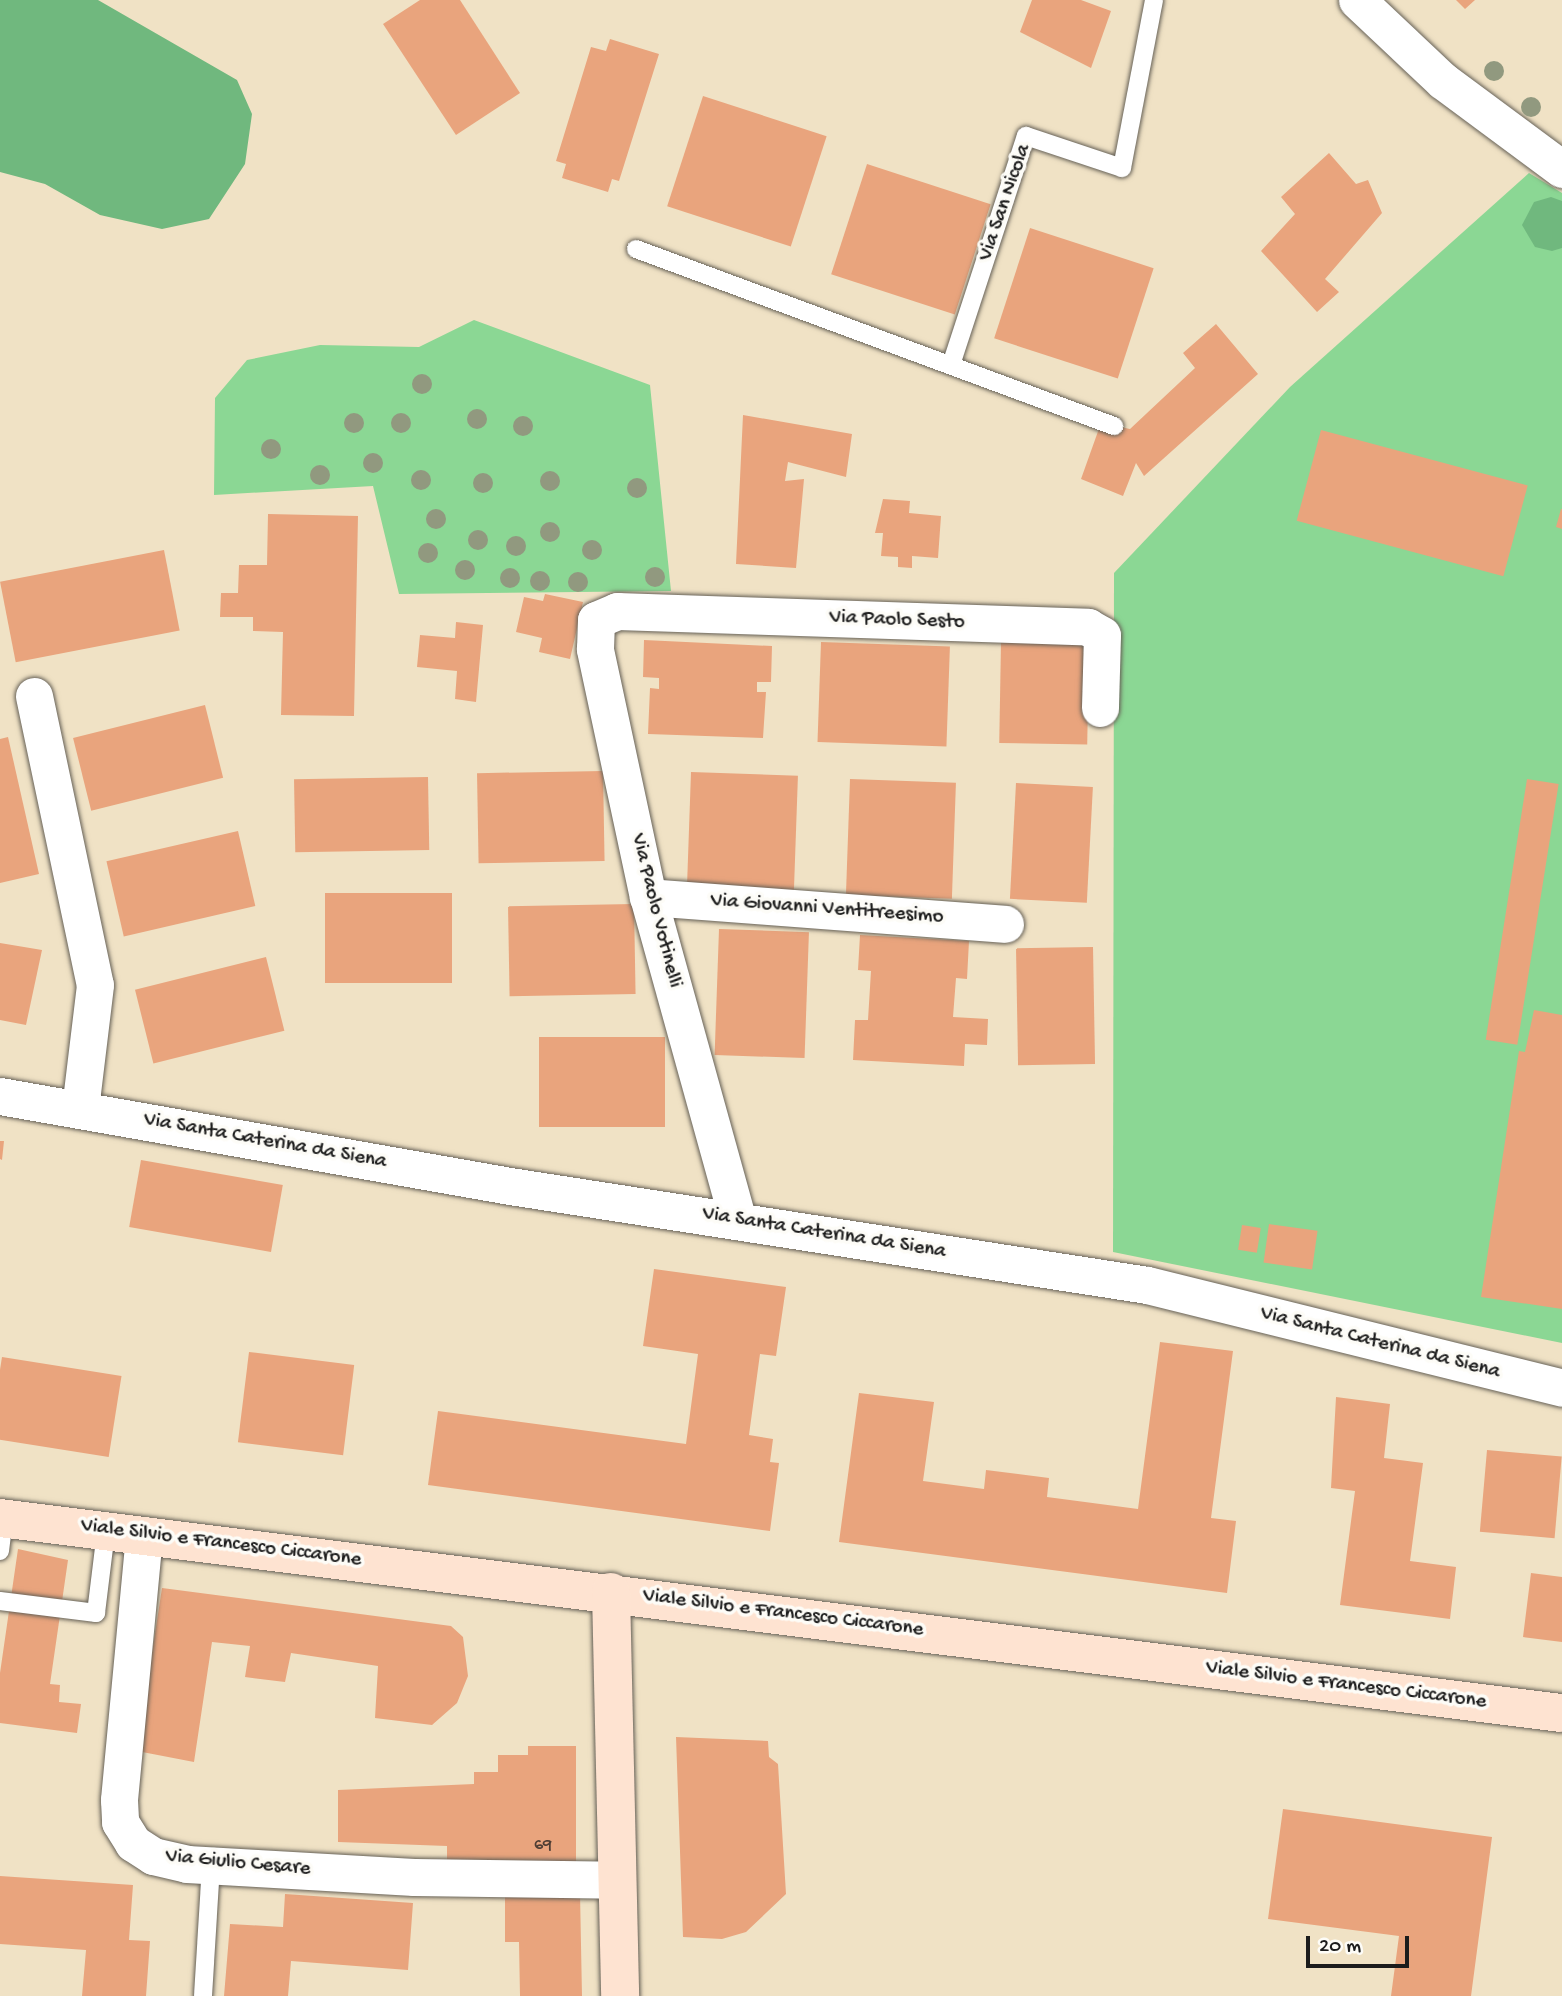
<!DOCTYPE html>
<style>
body{margin:0}
#map{position:relative;width:1562px;height:1996px;overflow:hidden;background:#f0e2c5;font-family:"Gochi Hand",sans-serif}
div>[style]{position:absolute}
[style*='--x']{left:calc(var(--x)*1px);top:calc(var(--y)*1px);width:calc(var(--w)*1px);rotate:calc(var(--a)*1deg)}
.green>*{inset:0;background:#8bd794}
.forest>*{inset:0;background:#70b87e}
.building>*{inset:0;background:#e9a47d;transform-origin:0 0}
.roads{filter:drop-shadow(0 0 2px #666157) drop-shadow(0 0 2px #666157)}
.lane>*{height:18px;margin:-9px;padding:0 9px;transform-origin:9px;border-radius:9px;background:#fff}
.street>*{height:37px;margin:-18.5px;padding:0 18.5px;transform-origin:18.5px;border-radius:18.5px;background:#fff}
.secondary>*{height:38px;margin:-19px;padding:0 19px;transform-origin:19px;border-radius:19px;background:#fee3d1}
.trees>*{width:20px;height:20px;margin:-10px;border-radius:50%;background:#91997f}
span{translate:-50% -50%;white-space:nowrap;text-align:center;line-height:1.15;-webkit-text-stroke:7px #fdfcf7;paint-order:stroke}
.number-label{font-size:18px;color:#4f3e34}
.number-label span{-webkit-text-stroke-width:0}
.street-label{font-size:21px;color:#1c1c1c}
.scale{position:absolute;left:1306px;top:1936px;width:103px;height:32px;box-sizing:border-box;border:4px solid #1c1c1c;border-top:0;padding-left:9px;font-size:21px;line-height:24px;white-space:nowrap;color:#1c1c1c;-webkit-text-stroke:5px #fdfcf7;paint-order:stroke}
</style>
<div id="map">
<div class="green">
<div style="clip-path:polygon(1529px 173px,1562px 193px,1562px 1343px,1113px 1252px,1114px 573px,1290px 387px)"></div>
<div style="clip-path:polygon(474px 320px,650px 385px,671px 591px,399px 594px,373px 486px,214px 495px,215px 398px,247px 360px,320px 345px,419px 347px)"></div>
</div>
<div class="forest">
<div style="clip-path:polygon(0 0,98px 0,237px 80px,252px 114px,245px 164px,209px 219px,162px 229px,100px 215px,45px 184px,0 172px)"></div>
<div style="clip-path:polygon(1551px 197px,1562px 201px,1562px 248px,1552px 251px,1535px 247px,1522px 225px,1534px 202px)"></div>
</div>
<div class="building">
<div style="clip-path:polygon(420px 0,460px 0,520px 93px,456px 135px,383px 24px)"></div>
<div style="clip-path:polygon(1032px 0,1081px 0,1111px 11px,1091px 68px,1020px 32px)"></div>
<div style="clip-path:polygon(1456px 0,1475px 0,1465px 9px)"></div>
<div style="clip-path:polygon(610px 39px,659px 54px,619px 181px,612px 179px,608px 192px,562px 178px,566px 164px,556px 161px,591px 47px,606px 51px)"></div>
<div style="left:703px;top:96px;width:130px;height:116px;rotate:18deg"></div>
<div style="clip-path:polygon(1329px 153px,1356px 184px,1368px 180px,1382px 213px,1325px 279px,1339px 292px,1317px 312px,1261px 251px,1295px 214px,1281px 197px)"></div>
<div style="left:867px;top:164px;width:130px;height:116px;rotate:18deg"></div>
<div style="left:1030px;top:228px;width:130px;height:116px;rotate:18deg"></div>
<div style="clip-path:polygon(1216px 324px,1258px 374px,1144px 476px,1136px 463px,1123px 496px,1081px 479px,1101px 423px,1130px 429px,1195px 368px,1183px 353px)"></div>
<div style="clip-path:polygon(743px 415px,852px 434px,846px 477px,788px 462px,785px 481px,804px 479px,796px 568px,736px 564px)"></div>
<div style="left:1321px;top:430px;width:214px;height:94px;rotate:15deg"></div>
<div style="clip-path:polygon(883px 499px,910px 501px,909px 513px,941px 516px,938px 558px,912px 556px,912px 568px,898px 567px,898px 557px,881px 556px,883px 533px,875px 533px)"></div>
<div style="clip-path:polygon(1561px 509px,1562px 509px,1562px 529px,1556px 527px)"></div>
<div style="clip-path:polygon(268px 514px,358px 516px,354px 716px,281px 715px,283px 632px,253px 631px,253px 617px,220px 617px,221px 593px,238px 593px,239px 565px,267px 565px)"></div>
<div style="left:164px;top:550px;width:82px;height:167px;rotate:79deg"></div>
<div style="clip-path:polygon(545px 594px,583px 602px,570px 659px,539px 652px,542px 638px,516px 632px,524px 597px,543px 601px)"></div>
<div style="clip-path:polygon(456px 622px,483px 625px,476px 702px,455px 699px,457px 671px,417px 667px,420px 635px,455px 638px)"></div>
<div style="clip-path:polygon(644px 640px,772px 646px,771px 682px,757px 682px,757px 692px,766px 692px,763px 738px,648px 734px,650px 688px,659px 689px,659px 678px,643px 677px)"></div>
<div style="left:821px;top:642px;width:129px;height:100px;rotate:2deg"></div>
<div style="left:1001px;top:642px;width:88px;height:101px;rotate:1deg"></div>
<div style="left:205px;top:705px;width:75px;height:136px;rotate:76deg"></div>
<div style="clip-path:polygon(8px 737px,39px 874px,0 883px,0 739px)"></div>
<div style="left:603px;top:771px;width:90px;height:126px;rotate:89deg"></div>
<div style="left:691px;top:772px;width:107px;height:116px;rotate:2deg"></div>
<div style="left:428px;top:777px;width:73px;height:134px;rotate:89deg"></div>
<div style="left:850px;top:779px;width:106px;height:116px;rotate:2deg"></div>
<div style="left:1527px;top:779px;width:32px;height:264px;rotate:9deg"></div>
<div style="left:1016px;top:783px;width:77px;height:116px;rotate:3deg"></div>
<div style="left:238px;top:831px;width:77px;height:135px;rotate:77deg"></div>
<div style="left:452px;top:893px;width:90px;height:127px;rotate:90deg"></div>
<div style="left:634px;top:904px;width:90px;height:126px;rotate:89deg"></div>
<div style="left:719px;top:929px;width:90px;height:126px;rotate:2deg"></div>
<div style="clip-path:polygon(860px 935px,969px 941px,967px 979px,956px 978px,953px 1017px,988px 1019px,987px 1045px,965px 1044px,964px 1066px,853px 1060px,855px 1020px,868px 1020px,871px 971px,858px 970px)"></div>
<div style="clip-path:polygon(0 943px,42px 950px,26px 1025px,0 1020px)"></div>
<div style="left:1093px;top:947px;width:117px;height:77px;rotate:89deg"></div>
<div style="left:266px;top:957px;width:76px;height:135px;rotate:76deg"></div>
<div style="clip-path:polygon(1534px 1010px,1562px 1015px,1562px 1309px,1481px 1297px,1519px 1051px,1525px 1052px)"></div>
<div style="left:665px;top:1037px;width:90px;height:126px;rotate:90deg"></div>
<div style="clip-path:polygon(0 1141px,4px 1141px,2px 1160px,0 1159px)"></div>
<div style="left:141px;top:1160px;width:144px;height:68px;rotate:10deg"></div>
<div style="left:1269px;top:1224px;width:49px;height:39px;rotate:8deg"></div>
<div style="left:1242px;top:1225px;width:19px;height:25px;rotate:9deg"></div>
<div style="clip-path:polygon(654px 1269px,786px 1287px,776px 1356px,760px 1354px,749px 1435px,773px 1439px,770px 1462px,779px 1463px,770px 1531px,428px 1485px,438px 1411px,686px 1444px,698px 1354px,643px 1346px)"></div>
<div style="clip-path:polygon(1160px 1342px,1233px 1351px,1211px 1518px,1236px 1521px,1227px 1593px,839px 1542px,859px 1393px,934px 1402px,923px 1481px,984px 1489px,986px 1470px,1049px 1478px,1047px 1497px,1138px 1509px)"></div>
<div style="left:249px;top:1352px;width:106px;height:91px;rotate:7deg"></div>
<div style="left:2px;top:1357px;width:121px;height:82px;rotate:9deg"></div>
<div style="clip-path:polygon(1336px 1397px,1390px 1404px,1384px 1458px,1423px 1463px,1410px 1561px,1456px 1567px,1450px 1619px,1340px 1605px,1355px 1491px,1331px 1488px)"></div>
<div style="left:1487px;top:1450px;width:75px;height:82px;rotate:5deg"></div>
<div style="clip-path:polygon(18px 1549px,68px 1560px,50px 1684px,60px 1685px,59px 1702px,81px 1704px,77px 1733px,0 1723px,0 1673px)"></div>
<div style="clip-path:polygon(1531px 1573px,1562px 1577px,1562px 1642px,1523px 1637px)"></div>
<div style="clip-path:polygon(162px 1588px,451px 1626px,463px 1637px,468px 1676px,457px 1703px,432px 1725px,375px 1718px,378px 1666px,291px 1653px,285px 1682px,245px 1677px,250px 1646px,212px 1642px,194px 1762px,137px 1751px)"></div>
<div style="clip-path:polygon(676px 1737px,768px 1741px,769px 1757px,778px 1764px,786px 1894px,746px 1932px,722px 1939px,683px 1937px)"></div>
<div style="clip-path:polygon(528px 1746px,576px 1746px,576px 1863px,447px 1864px,447px 1846px,338px 1842px,338px 1790px,474px 1784px,474px 1772px,498px 1772px,498px 1755px,528px 1755px)"></div>
<div style="clip-path:polygon(1283px 1809px,1492px 1837px,1471px 1996px,1391px 1996px,1399px 1936px,1268px 1919px)"></div>
<div style="clip-path:polygon(0 1876px,133px 1885px,129px 1940px,150px 1941px,146px 1996px,82px 1996px,86px 1950px,0 1944px)"></div>
<div style="clip-path:polygon(580px 1893px,582px 1996px,520px 1996px,519px 1942px,505px 1942px,505px 1894px)"></div>
<div style="clip-path:polygon(285px 1894px,413px 1903px,408px 1970px,291px 1961px,288px 1996px,224px 1996px,230px 1924px,283px 1927px)"></div>
</div>
<div class="roads">
<div class="lane">
<div style="--x:636;--y:249;--w:510;--a:20.32"></div>
<div style="--x:951;--y:365;--w:241;--a:-71.9"></div>
<div style="--x:1026;--y:136;--w:101;--a:18.4"></div>
<div style="--x:1122;--y:168;--w:171;--a:-79.2"></div>
<div style="--x:0;--y:1551;--w:33;--a:-83"></div>
<div style="--x:0;--y:1601;--w:97;--a:7.1"></div>
<div style="--x:96;--y:1613;--w:83;--a:-83"></div>
<div style="--x:203;--y:1996;--w:131;--a:-86.5"></div>
</div>
<div class="street">
<div style="--x:1357;--y:0;--w:118;--a:43.3"></div>
<div style="--x:1443;--y:81;--w:148;--a:36.5"></div>
<div style="--x:34;--y:696;--w:295;--a:78.1"></div>
<div style="--x:95;--y:985;--w:125;--a:96.9"></div>
<div style="--x:648;--y:897;--w:358;--a:4.3"></div>
<div style="--x:0;--y:1096;--w:518;--a:10.01"></div>
<div style="--x:510;--y:1186;--w:645;--a:8.83"></div>
<div style="--x:1147;--y:1285;--w:428;--a:13.9"></div>
<div style="--x:738;--y:1221;--w:336;--a:-105.5"></div>
<div style="--x:648;--y:897;--w:254;--a:-102.1"></div>
<div style="--x:595;--y:649;--w:29;--a:-88"></div>
<div style="--x:596;--y:620;--w:23;--a:-23"></div>
<div style="--x:617;--y:611;--w:471;--a:1.9"></div>
<div style="--x:1088;--y:627;--w:16;--a:30"></div>
<div style="--x:1102;--y:635;--w:73;--a:91.6"></div>
<div style="--x:144;--y:1535;--w:266;--a:95.4"></div>
<div style="--x:119;--y:1800;--w:22;--a:87"></div>
<div style="--x:120;--y:1822;--w:25;--a:58"></div>
<div style="--x:133;--y:1843;--w:24;--a:33"></div>
<div style="--x:153;--y:1856;--w:35;--a:13"></div>
<div style="--x:187;--y:1864;--w:227;--a:3.3"></div>
<div style="--x:414;--y:1877;--w:203;--a:0.8"></div>
</div>
<div class="secondary">
<div style="--x:0;--y:1518;--w:1574;--a:7.12"></div>
<div style="--x:611;--y:1592;--w:404;--a:88.7"></div>
</div>
</div>
<div class="trees">
<div style="left:1494px;top:71px"></div>
<div style="left:1531px;top:107px"></div>
<div style="left:422px;top:384px"></div>
<div style="left:477px;top:419px"></div>
<div style="left:354px;top:423px"></div>
<div style="left:401px;top:423px"></div>
<div style="left:523px;top:426px"></div>
<div style="left:271px;top:449px"></div>
<div style="left:373px;top:463px"></div>
<div style="left:320px;top:475px"></div>
<div style="left:421px;top:480px"></div>
<div style="left:550px;top:481px"></div>
<div style="left:483px;top:483px"></div>
<div style="left:637px;top:488px"></div>
<div style="left:436px;top:519px"></div>
<div style="left:550px;top:532px"></div>
<div style="left:478px;top:540px"></div>
<div style="left:516px;top:546px"></div>
<div style="left:592px;top:550px"></div>
<div style="left:428px;top:553px"></div>
<div style="left:465px;top:570px"></div>
<div style="left:655px;top:577px"></div>
<div style="left:510px;top:578px"></div>
<div style="left:540px;top:581px"></div>
<div style="left:578px;top:582px"></div>
</div>
<div class="number-label">
<span style="left:543px;top:1846px">69</span>
</div>
<div class="street-label">
<span style="left:1006px;top:203px;rotate:-71deg">Via San Nicola</span>
<span style="left:897px;top:621px;rotate:2deg">Via Paolo Sesto</span>
<span style="left:827px;top:910px;rotate:4deg">Via Giovanni Ventitreesimo</span>
<span style="left:655px;top:911px;rotate:76deg">Via Paolo Votinelli</span>
<span style="left:265px;top:1142px;rotate:10deg">Via Santa Caterina da Siena</span>
<span style="left:824px;top:1234px;rotate:9deg">Via Santa Caterina da Siena</span>
<span style="left:1380px;top:1344px;rotate:14deg">Via Santa Caterina da Siena</span>
<span style="left:221px;top:1544px;rotate:7deg">Viale Silvio e Francesco Ciccarone</span>
<span style="left:783px;top:1614px;rotate:7deg">Viale Silvio e Francesco Ciccarone</span>
<span style="left:1346px;top:1686px;rotate:7deg">Viale Silvio e Francesco Ciccarone</span>
<span style="left:238px;top:1864px;rotate:5deg">Via Giulio Cesare</span>
</div>
<div class="scale">20 m</div>
</div>
